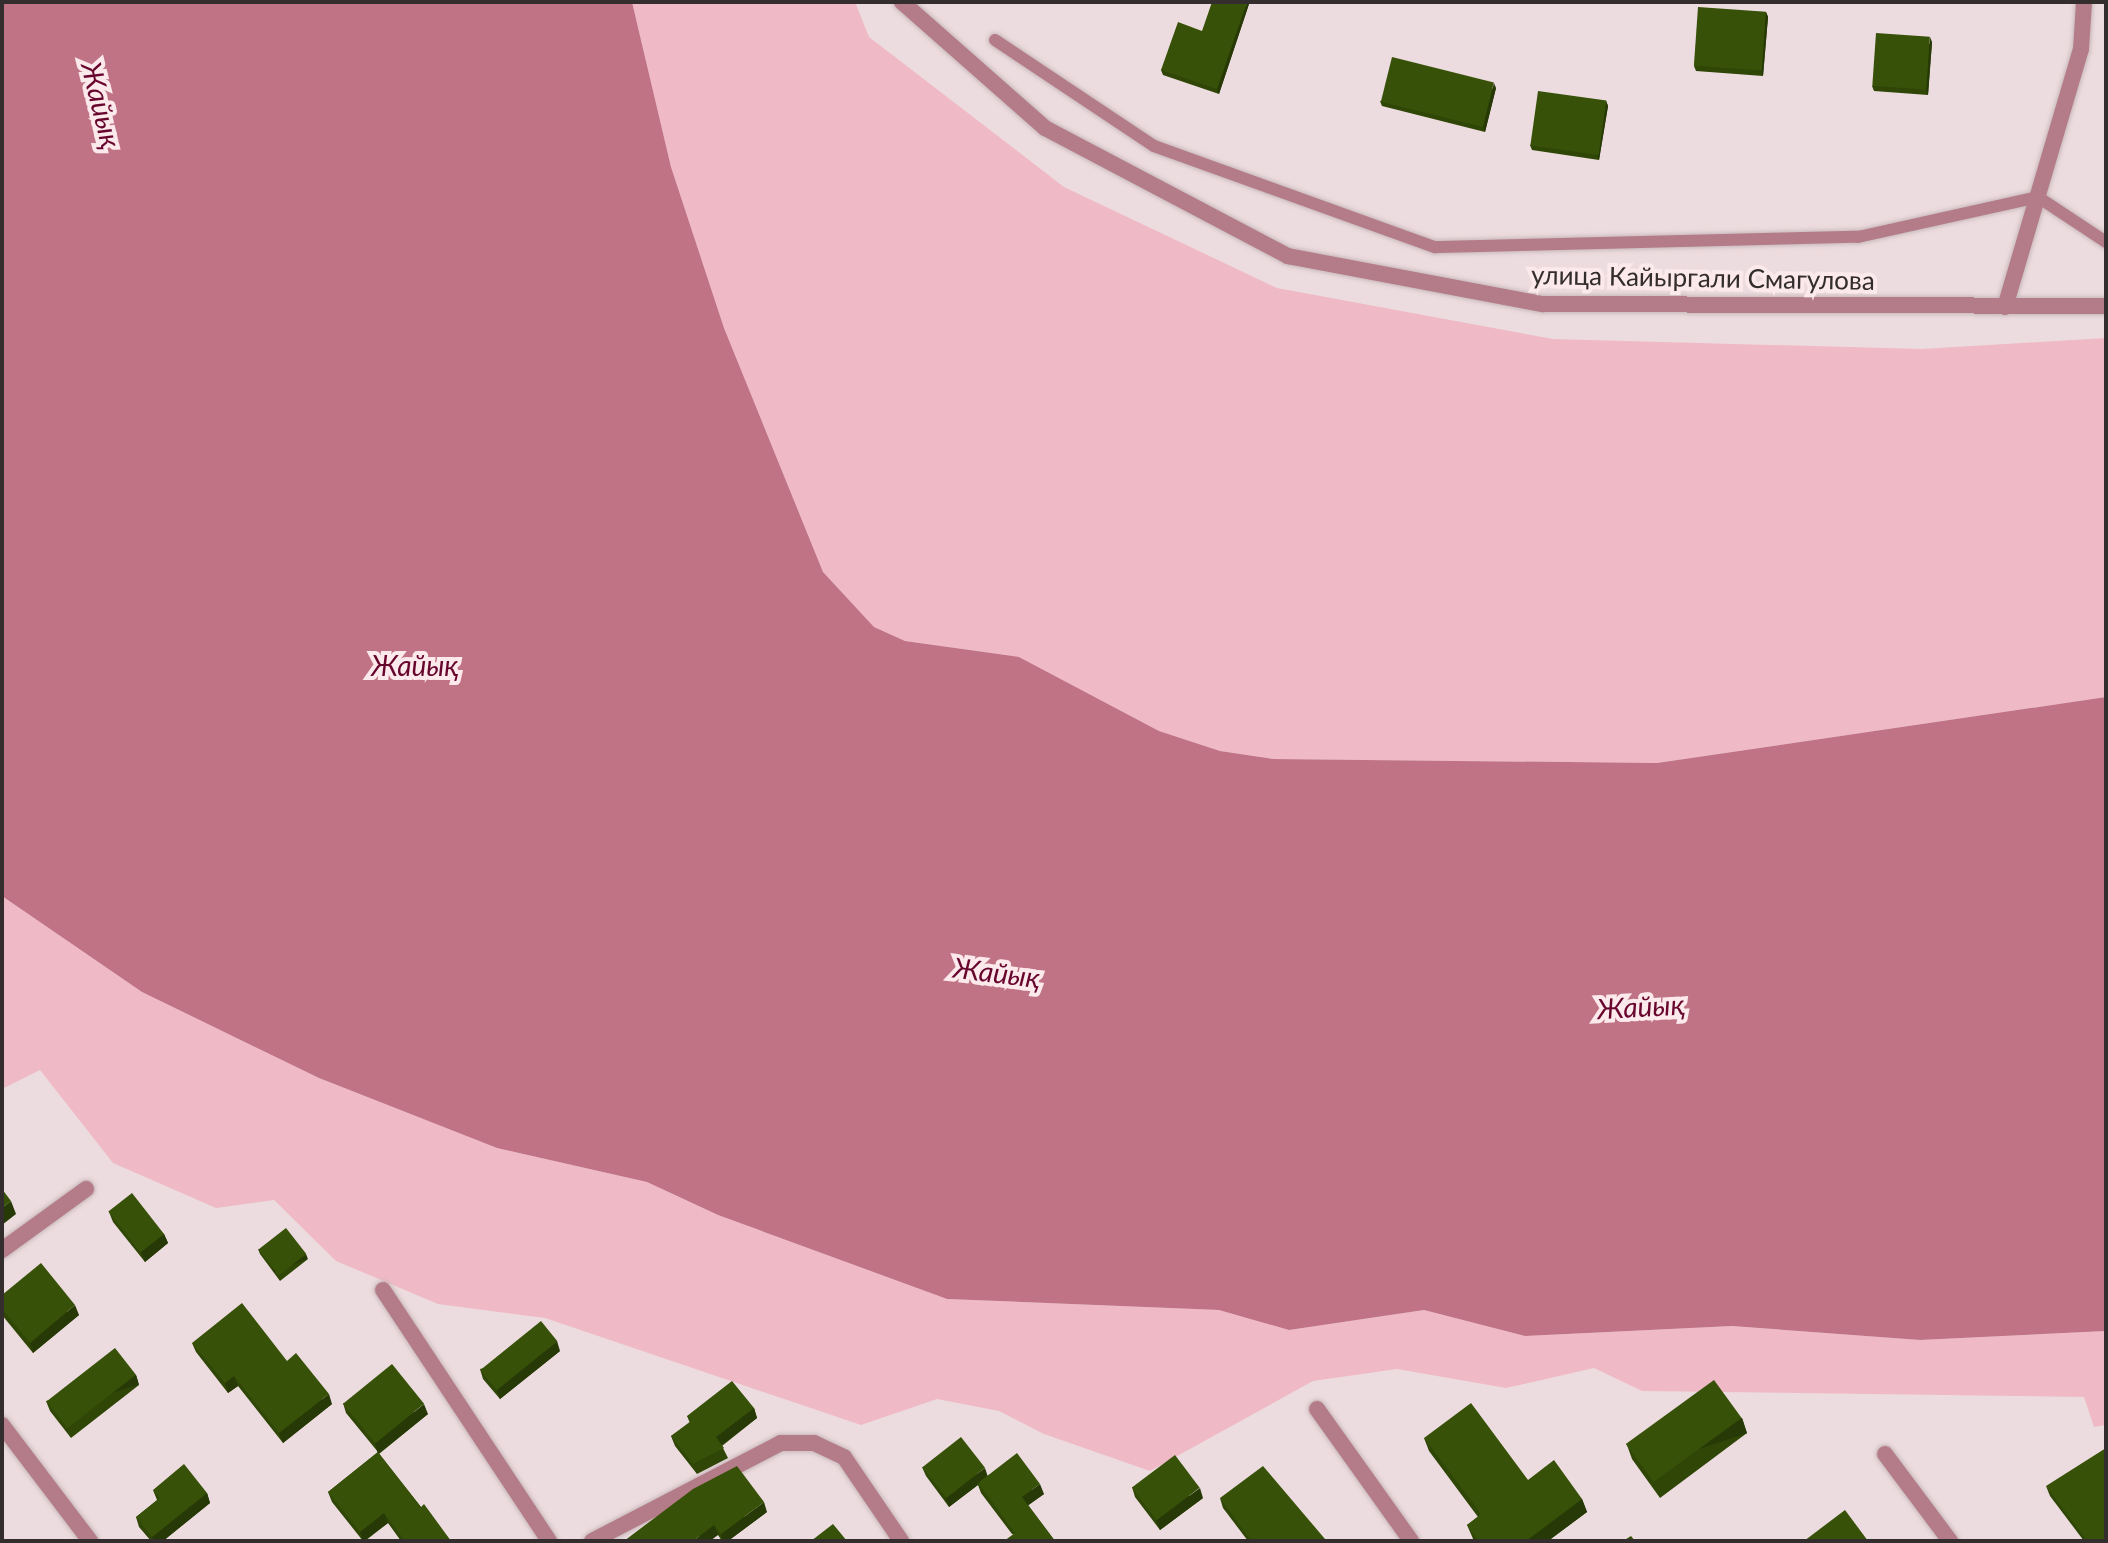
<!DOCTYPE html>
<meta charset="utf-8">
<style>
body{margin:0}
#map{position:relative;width:2108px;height:1543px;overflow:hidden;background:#eddcdf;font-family:Lato,sans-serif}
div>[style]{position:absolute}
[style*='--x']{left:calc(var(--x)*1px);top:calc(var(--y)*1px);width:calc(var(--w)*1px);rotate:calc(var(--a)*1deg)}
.green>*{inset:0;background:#efbac5}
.water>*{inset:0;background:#c07384}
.roads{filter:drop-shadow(0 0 2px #c8b9bc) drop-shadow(0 0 2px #c8b9bc)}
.lane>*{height:12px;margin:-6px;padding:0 6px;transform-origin:6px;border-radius:6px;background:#b47c88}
.street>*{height:16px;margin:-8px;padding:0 8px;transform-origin:8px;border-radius:8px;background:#b47c88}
.wall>*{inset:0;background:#2f4607}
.shaded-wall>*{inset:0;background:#263906;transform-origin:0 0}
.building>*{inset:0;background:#375108;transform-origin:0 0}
span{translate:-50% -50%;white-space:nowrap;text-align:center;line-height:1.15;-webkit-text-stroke:8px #fbe9ec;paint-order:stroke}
.street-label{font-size:26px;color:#342d2e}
.water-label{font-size:28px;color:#67052d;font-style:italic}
.frame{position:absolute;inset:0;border:4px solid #342d2e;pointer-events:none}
</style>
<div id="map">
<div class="green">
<div style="clip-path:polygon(632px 2px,855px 2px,869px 37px,1064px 187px,1277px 288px,1553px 339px,1922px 349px,2106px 338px,2106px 697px,1657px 763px,1273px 759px,1220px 751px,1159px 731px,1019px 657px,905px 641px,874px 627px,823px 572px,724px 328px,671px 167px)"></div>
<div style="clip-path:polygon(2px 896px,142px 992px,319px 1078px,497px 1148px,647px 1182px,718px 1215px,947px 1299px,1219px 1310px,1289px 1330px,1424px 1310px,1525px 1336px,1732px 1326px,1920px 1340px,2106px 1331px,2106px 1425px,2094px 1427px,2084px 1397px,1642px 1391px,1594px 1368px,1506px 1388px,1397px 1369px,1313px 1381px,1150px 1471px,1044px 1434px,999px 1411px,937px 1399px,861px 1425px,545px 1318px,438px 1304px,336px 1261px,274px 1200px,216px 1208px,113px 1163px,40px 1070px,2px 1089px)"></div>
</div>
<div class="water">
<div style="clip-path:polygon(2px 2px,632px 2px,671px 167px,724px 328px,823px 572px,874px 627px,905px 641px,1019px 657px,1159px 731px,1220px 751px,1273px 759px,1657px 763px,2106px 697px,2106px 1331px,1920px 1340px,1732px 1326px,1525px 1336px,1424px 1310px,1289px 1330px,1219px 1310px,947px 1299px,718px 1215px,647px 1182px,497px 1148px,319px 1078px,142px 992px,2px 896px)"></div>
</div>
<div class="roads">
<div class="lane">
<div style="--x:995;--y:40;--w:191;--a:33.7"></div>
<div style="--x:1154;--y:146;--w:299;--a:19.8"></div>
<div style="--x:1435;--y:247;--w:423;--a:-1.4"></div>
<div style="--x:1858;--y:237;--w:184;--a:-12.5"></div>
<div style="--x:2038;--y:197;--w:82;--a:33.5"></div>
</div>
<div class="street">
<div style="--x:902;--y:2;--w:191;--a:41.4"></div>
<div style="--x:1045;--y:128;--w:275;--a:27.8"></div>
<div style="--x:1288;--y:256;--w:259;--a:10.7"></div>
<div style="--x:1543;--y:304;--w:563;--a:0.2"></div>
<div style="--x:2005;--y:307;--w:269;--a:-73.6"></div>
<div style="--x:2081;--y:49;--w:47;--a:-86.3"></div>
<div style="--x:2;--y:1250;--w:104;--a:-36"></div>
<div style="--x:383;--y:1290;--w:301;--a:56.5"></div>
<div style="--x:1317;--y:1409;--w:162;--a:54.5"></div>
<div style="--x:2;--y:1425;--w:146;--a:52.8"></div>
<div style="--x:1885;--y:1454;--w:109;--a:53.2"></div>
<div style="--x:592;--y:1541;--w:213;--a:-27.4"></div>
<div style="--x:781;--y:1443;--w:33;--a:0"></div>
<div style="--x:814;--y:1443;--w:33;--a:25"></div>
<div style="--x:844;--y:1457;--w:102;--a:55.8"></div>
</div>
</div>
<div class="wall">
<div style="clip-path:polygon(1249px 4px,1219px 94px,1163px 75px,1161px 70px,1202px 31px)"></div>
<div style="clip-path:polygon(1766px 12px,1768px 17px,1763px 76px,1696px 71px,1694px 66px)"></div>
<div style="clip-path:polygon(1932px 42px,1928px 95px,1874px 91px,1872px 86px)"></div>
<div style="clip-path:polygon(1496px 88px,1485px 132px,1382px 106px,1380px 101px)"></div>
<div style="clip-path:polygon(1606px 101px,1608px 106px,1599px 160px,1532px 150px,1530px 145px)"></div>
<div style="clip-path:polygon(109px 1212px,164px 1234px,168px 1243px,145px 1262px,113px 1222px)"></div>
<div style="clip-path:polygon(258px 1249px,308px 1259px,280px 1281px,260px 1254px)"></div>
<div style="clip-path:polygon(2px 1295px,79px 1315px,33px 1353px,2px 1315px)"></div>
<div style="clip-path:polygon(192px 1343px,332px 1404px,283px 1443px,238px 1386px,228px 1393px,196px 1352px)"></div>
<div style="clip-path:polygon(560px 1351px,500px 1399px,483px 1379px,480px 1369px)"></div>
<div style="clip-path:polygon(136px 1375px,139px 1385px,71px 1438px,50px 1411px,46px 1401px)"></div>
<div style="clip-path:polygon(343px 1403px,428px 1414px,379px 1454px,421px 1507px,451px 1541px,401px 1541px,388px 1523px,365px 1541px,363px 1541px,332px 1502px,328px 1492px,378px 1452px,346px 1413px)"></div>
<div style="clip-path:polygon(754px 1408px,757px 1418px,722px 1446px,728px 1458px,697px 1474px,675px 1446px,671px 1436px,690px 1423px,687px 1416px)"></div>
<div style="clip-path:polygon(1742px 1418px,1747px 1433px,1660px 1498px,1632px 1459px,1627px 1445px)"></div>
<div style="clip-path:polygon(1424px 1438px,1528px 1480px,1582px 1499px,1587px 1512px,1548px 1541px,1474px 1541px,1467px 1525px,1478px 1517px,1429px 1451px)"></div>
<div style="clip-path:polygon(922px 1467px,988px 1476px,1044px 1494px,1028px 1505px,1055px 1541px,1012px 1534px,981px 1493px,978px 1485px,949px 1507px,926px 1476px)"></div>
<div style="clip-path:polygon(2046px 1486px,2106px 1541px,2084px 1541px,2050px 1496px)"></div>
<div style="clip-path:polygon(1132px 1487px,1203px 1498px,1160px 1530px,1135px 1497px)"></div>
<div style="clip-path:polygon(153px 1490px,207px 1493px,210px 1503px,163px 1541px,151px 1541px,139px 1527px,136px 1517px,157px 1500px)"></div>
<div style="clip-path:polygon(1220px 1498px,1326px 1541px,1248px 1541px,1223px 1508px)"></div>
<div style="clip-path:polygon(767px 1512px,728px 1541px,722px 1541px,718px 1535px,624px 1541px)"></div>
</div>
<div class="shaded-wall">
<div style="clip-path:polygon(1247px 2px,1249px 2px,1249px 4px,1219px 94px,1217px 89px)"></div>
<div style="clip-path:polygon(1766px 12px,1768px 17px,1763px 76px,1761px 71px)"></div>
<div style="clip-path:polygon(1930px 37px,1932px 42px,1928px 95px,1926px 90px)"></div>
<div style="clip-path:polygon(1494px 83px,1496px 88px,1485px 132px,1483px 127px)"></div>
<div style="clip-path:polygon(1606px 101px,1608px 106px,1599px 160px,1597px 155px)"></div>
<div style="clip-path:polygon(11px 1201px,16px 1214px,2px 1225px,2px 1208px)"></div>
<div style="clip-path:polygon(164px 1234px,168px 1243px,145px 1262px,141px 1252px)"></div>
<div style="left:306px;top:1254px;width:5px;height:36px;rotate:68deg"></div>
<div style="clip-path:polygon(75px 1305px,79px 1315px,33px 1353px,30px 1343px)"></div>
<div style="clip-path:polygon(557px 1341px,560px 1351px,500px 1399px,496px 1389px)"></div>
<div style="left:136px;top:1375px;width:10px;height:86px;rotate:73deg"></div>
<div style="clip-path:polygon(234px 1376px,238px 1386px,228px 1393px,225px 1383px)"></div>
<div style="clip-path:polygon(329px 1394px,332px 1404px,283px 1443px,279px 1433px)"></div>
<div style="clip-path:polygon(424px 1404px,428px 1414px,378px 1454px,375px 1444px)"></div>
<div style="clip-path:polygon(754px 1408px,757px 1418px,719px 1447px,716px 1437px)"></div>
<div style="left:1742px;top:1418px;width:16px;height:109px;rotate:72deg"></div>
<div style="clip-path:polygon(985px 1468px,988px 1477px,949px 1507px,945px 1497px)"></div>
<div style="clip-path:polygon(1040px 1484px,1044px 1494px,1026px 1507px,1022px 1497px)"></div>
<div style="clip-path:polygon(1200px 1488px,1203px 1498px,1160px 1530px,1156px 1520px)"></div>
<div style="clip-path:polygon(207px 1493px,210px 1503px,163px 1541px,154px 1541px,152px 1537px)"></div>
<div style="clip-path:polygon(1582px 1499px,1587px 1512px,1548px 1541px,1526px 1541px)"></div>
<div style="clip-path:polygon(764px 1502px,767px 1512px,728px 1541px,723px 1541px,721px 1534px)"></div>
<div style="clip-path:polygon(384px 1513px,388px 1523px,363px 1541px,360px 1532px)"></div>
<div style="clip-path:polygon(714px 1525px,718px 1535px,710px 1541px,693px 1541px)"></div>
</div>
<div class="building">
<div style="clip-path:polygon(1212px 2px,1247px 2px,1217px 89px,1161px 70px,1178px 22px,1202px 31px)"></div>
<div style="left:1698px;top:7px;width:68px;height:59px;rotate:4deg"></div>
<div style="left:1876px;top:33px;width:54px;height:53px;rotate:4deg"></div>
<div style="left:1392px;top:57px;width:105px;height:46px;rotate:14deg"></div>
<div style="left:1538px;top:91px;width:69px;height:55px;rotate:8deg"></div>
<div style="clip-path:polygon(2px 1189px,11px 1201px,2px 1208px)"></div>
<div style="left:132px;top:1193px;width:52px;height:30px;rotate:52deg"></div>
<div style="left:286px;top:1228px;width:33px;height:35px;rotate:52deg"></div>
<div style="clip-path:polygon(41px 1263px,75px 1305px,30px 1343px,2px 1309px,2px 1295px)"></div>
<div style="clip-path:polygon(242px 1303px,287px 1361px,296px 1353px,329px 1394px,279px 1433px,234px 1376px,225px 1383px,192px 1343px)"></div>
<div style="left:541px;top:1321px;width:26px;height:78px;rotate:51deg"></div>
<div style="left:115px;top:1348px;width:34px;height:87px;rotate:52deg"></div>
<div style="left:392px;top:1364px;width:51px;height:63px;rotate:51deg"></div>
<div style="left:1714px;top:1380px;width:47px;height:109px;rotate:54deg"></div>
<div style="clip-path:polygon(732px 1381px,754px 1408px,716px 1437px,724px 1448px,693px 1464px,671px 1436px,691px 1421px,687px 1416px)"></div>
<div style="clip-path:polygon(1471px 1403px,1528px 1480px,1554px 1460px,1582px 1499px,1526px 1541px,1478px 1541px,1467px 1525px,1481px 1514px,1424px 1438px)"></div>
<div style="left:961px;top:1437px;width:39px;height:49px;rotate:52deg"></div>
<div style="clip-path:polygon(2106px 1448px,2106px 1541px,2087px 1541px,2046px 1486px)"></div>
<div style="clip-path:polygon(378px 1452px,421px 1507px,424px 1504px,451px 1541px,405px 1541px,384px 1513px,360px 1532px,328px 1492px)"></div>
<div style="clip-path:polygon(1017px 1453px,1040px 1484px,1022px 1497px,1055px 1541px,1004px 1541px,1015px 1533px,978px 1483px)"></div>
<div style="left:1175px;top:1455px;width:41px;height:54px;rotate:53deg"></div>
<div style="clip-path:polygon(184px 1464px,207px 1493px,152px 1537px,136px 1517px,160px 1498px,153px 1490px)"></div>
<div style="clip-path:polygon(737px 1466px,764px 1502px,721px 1534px,714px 1525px,693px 1541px,624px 1541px,693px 1489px)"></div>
<div style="clip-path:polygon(1263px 1466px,1325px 1539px,1323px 1541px,1251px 1541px,1220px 1498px)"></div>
<div style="clip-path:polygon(1845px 1510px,1868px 1541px,1804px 1541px)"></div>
<div style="clip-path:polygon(833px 1524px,847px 1541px,811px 1541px)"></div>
<div style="clip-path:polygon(1631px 1536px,1635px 1541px,1623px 1541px)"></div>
</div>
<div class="street-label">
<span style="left:1703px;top:278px;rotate:1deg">улица Кайыргали Смагулова</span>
</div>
<div class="water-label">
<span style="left:102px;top:105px;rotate:76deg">Жайық</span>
<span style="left:415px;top:665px">Жайық</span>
<span style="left:997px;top:972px;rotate:7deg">Жайық</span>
<span style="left:1641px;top:1006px;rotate:-3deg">Жайық</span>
</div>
<div class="frame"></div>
</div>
